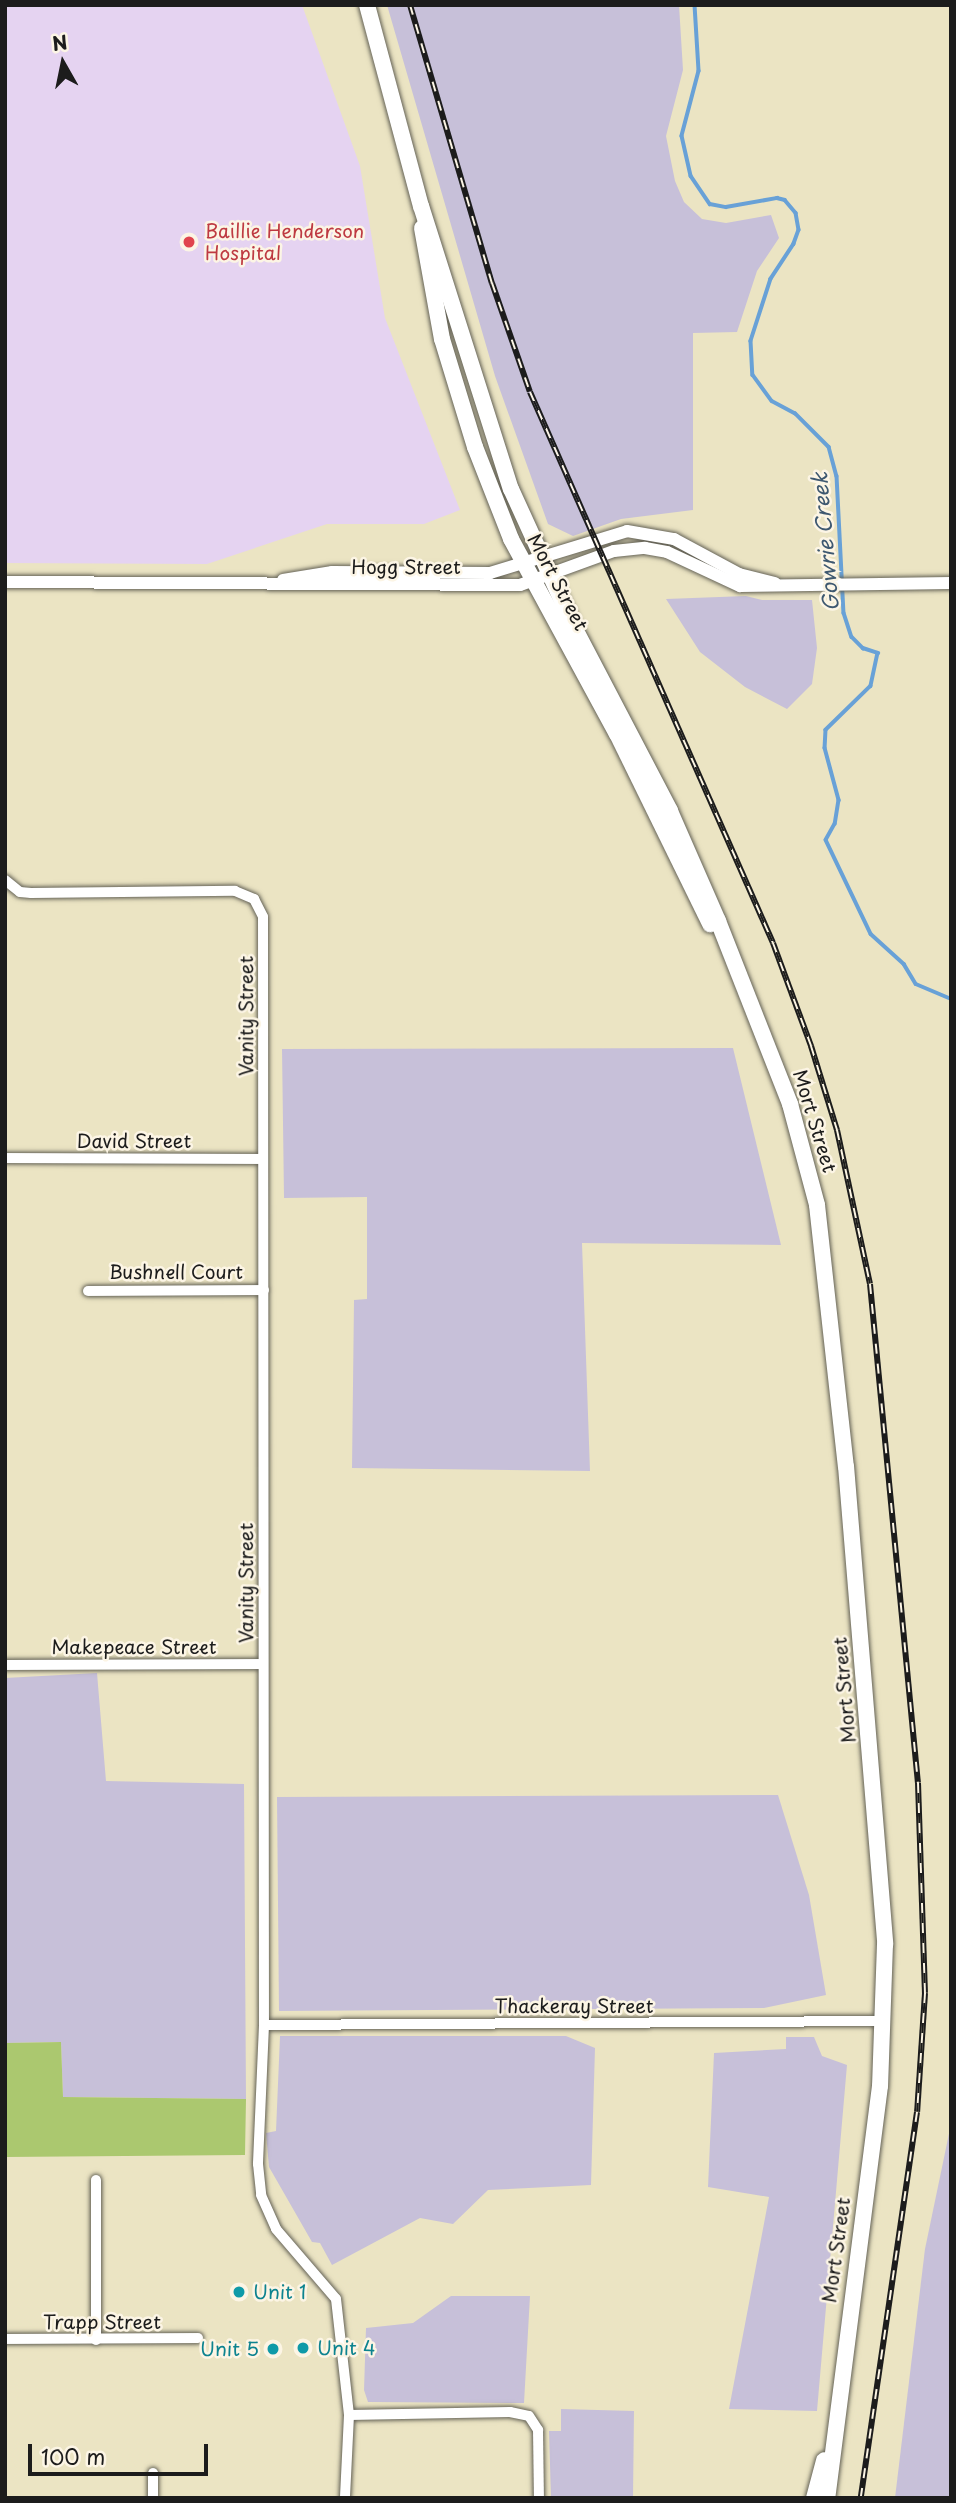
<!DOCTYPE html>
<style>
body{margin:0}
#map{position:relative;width:956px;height:2503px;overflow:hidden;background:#ebe4c3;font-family:"Playpen Sans",sans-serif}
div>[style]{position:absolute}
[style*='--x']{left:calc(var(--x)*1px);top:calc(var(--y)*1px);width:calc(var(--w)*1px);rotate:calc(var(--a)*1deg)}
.built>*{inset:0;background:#e5d3f1}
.industrial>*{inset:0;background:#c7c0d9}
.green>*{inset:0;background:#abc86f}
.stream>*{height:3.5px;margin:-1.75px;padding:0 1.75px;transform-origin:1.75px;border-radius:1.75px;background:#68a1d7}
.roads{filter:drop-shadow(0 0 2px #646256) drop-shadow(0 0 2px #646256)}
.minor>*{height:10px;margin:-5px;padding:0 5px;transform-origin:5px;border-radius:5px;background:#fff}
.tertiary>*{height:12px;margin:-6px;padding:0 6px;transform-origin:6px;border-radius:6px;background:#fff}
.primary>*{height:16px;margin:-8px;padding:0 8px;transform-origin:8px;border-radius:8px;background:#fff}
.rail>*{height:6px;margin-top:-3px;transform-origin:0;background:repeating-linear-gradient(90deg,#fcf5e5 0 10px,#1c1c1c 0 20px);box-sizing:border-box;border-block:2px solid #1c1c1c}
.dots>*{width:19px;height:19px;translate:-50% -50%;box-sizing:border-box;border:4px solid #fcf5e5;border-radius:50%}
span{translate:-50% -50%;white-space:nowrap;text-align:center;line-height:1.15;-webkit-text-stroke:5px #fcf5e5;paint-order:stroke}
.health-label{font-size:19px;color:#be3a42}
.left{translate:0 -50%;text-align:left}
.street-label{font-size:19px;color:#1c1c1c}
.culture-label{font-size:19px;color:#0d838f}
.right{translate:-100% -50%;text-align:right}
.water-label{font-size:21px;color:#3e5870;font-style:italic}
.frame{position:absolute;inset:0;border:7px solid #1c1c1c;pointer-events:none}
.north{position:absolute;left:28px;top:28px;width:70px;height:70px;-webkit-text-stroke:5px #fcf5e5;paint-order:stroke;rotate:351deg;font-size:19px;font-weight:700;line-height:28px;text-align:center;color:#1c1c1c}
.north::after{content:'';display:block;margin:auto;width:24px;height:32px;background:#1c1c1c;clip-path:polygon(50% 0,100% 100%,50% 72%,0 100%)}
.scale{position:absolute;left:28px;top:2444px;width:180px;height:32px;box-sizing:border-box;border:4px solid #1c1c1c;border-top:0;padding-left:9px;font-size:21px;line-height:24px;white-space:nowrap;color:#1c1c1c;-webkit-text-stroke:5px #fcf5e5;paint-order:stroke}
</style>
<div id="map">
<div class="built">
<div style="clip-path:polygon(5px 5px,302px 5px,360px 166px,385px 318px,460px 510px,424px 524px,327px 524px,207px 564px,5px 563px)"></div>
</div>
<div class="industrial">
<div style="clip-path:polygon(387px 5px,679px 5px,683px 70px,666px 136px,675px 181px,684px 202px,702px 219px,726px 223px,771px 215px,779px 238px,757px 271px,737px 332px,693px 333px,693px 510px,621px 519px,573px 536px,548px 524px,495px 376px)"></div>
<div style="clip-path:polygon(746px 596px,762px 600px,812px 600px,817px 648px,812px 684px,787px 709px,745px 687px,700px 652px,666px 599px)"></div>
<div style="clip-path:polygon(733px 1048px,781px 1245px,582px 1243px,590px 1471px,352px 1468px,354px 1300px,367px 1299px,367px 1197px,284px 1198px,282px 1049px)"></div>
<div style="clip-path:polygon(97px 1673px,106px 1781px,244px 1784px,246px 2099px,63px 2097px,61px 2042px,5px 2043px,5px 1678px)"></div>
<div style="clip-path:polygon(778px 1795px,809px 1895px,826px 1995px,764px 2008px,279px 2011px,277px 1797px)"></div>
<div style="clip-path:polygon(280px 2036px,566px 2036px,595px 2048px,591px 2185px,488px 2190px,453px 2224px,420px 2218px,332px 2265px,320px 2243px,312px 2242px,269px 2167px,266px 2133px,276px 2131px)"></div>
<div style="clip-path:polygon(786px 2037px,814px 2037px,822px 2056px,847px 2065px,817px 2411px,729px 2409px,769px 2197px,708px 2187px,714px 2053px,786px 2049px)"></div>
<div style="clip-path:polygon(951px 2124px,951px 2498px,895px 2498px,925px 2249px)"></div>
<div style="clip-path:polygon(451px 2296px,530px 2296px,524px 2403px,368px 2402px,364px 2390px,366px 2328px,413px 2323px)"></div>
<div style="clip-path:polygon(561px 2409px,634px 2411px,633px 2498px,551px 2498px,549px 2431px,561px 2431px)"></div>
</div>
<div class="green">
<div style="clip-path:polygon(61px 2042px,63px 2097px,246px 2099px,245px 2155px,5px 2157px,5px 2043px)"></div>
</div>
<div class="stream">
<div style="--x:695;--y:5;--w:66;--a:86.5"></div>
<div style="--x:699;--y:71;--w:67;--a:104.7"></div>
<div style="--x:682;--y:136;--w:41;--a:77.3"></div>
<div style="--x:691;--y:176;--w:34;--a:56"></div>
<div style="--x:710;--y:204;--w:16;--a:11"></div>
<div style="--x:726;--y:207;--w:52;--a:-10"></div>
<div style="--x:777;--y:198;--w:8;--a:14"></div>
<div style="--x:785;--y:200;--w:17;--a:50"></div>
<div style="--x:796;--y:213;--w:17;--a:80"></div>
<div style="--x:799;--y:230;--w:15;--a:110"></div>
<div style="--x:794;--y:244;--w:42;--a:123.3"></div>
<div style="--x:771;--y:279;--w:65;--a:107.9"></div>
<div style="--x:751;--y:341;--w:34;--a:87"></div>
<div style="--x:753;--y:375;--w:32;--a:54"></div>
<div style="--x:772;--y:401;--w:26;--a:28"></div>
<div style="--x:795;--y:413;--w:48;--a:45"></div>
<div style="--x:829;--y:447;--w:30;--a:75"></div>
<div style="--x:837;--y:476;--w:137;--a:87.1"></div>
<div style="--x:844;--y:613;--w:25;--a:72"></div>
<div style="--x:852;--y:637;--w:16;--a:45"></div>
<div style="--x:863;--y:648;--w:16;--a:18"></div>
<div style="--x:878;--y:653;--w:34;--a:102"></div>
<div style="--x:871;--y:686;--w:63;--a:135.6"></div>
<div style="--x:826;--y:730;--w:18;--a:93"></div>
<div style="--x:825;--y:748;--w:54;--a:74.9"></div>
<div style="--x:839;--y:800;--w:24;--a:99"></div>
<div style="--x:835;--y:824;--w:18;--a:119"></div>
<div style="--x:826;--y:840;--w:104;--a:64.4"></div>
<div style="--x:871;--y:934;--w:45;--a:42.3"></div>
<div style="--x:904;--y:964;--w:23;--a:59"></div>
<div style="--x:916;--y:984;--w:38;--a:23"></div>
</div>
<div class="roads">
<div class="minor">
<div style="--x:5;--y:880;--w:19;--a:39"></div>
<div style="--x:20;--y:892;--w:11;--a:5"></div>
<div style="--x:31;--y:893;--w:204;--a:-0.6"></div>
<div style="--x:235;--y:891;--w:21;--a:23"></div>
<div style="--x:254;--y:899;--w:20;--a:63"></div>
<div style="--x:263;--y:917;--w:1108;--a:89.95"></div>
<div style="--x:264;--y:2025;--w:139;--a:92.5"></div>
<div style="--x:258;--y:2164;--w:31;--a:84"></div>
<div style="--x:261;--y:2195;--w:37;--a:66"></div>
<div style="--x:276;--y:2229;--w:92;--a:49.4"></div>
<div style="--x:336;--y:2299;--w:117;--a:83.6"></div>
<div style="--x:349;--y:2415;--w:83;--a:92.8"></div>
<div style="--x:5;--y:1158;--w:258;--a:0.2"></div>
<div style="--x:88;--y:1291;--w:176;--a:-0.3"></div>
<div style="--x:5;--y:1665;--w:258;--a:-0.2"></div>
<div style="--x:264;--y:2025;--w:619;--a:-0.37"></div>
<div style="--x:5;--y:2339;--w:193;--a:-0.3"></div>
<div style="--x:96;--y:2340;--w:160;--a:-90"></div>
<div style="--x:349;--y:2415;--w:161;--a:-1.1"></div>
<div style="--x:510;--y:2412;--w:19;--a:12"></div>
<div style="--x:529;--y:2416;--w:17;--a:57"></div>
<div style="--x:538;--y:2430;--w:68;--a:89.2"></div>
<div style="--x:153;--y:2473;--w:25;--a:90"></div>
</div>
<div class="tertiary">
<div style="--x:283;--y:580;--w:50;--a:-9.3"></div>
<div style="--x:332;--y:572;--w:158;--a:0.4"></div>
<div style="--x:490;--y:573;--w:143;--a:-17"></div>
<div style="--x:627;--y:531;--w:48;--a:9.7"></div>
<div style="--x:674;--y:539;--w:74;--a:28.3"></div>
<div style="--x:739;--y:574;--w:37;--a:14"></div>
<div style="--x:5;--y:582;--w:515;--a:0.33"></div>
<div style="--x:520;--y:585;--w:100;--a:-19.9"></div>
<div style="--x:614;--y:551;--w:31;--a:-6"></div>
<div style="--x:645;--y:548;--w:22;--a:10"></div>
<div style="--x:667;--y:552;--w:81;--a:25"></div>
<div style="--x:740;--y:586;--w:211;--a:-0.8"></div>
</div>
<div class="primary">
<div style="--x:367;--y:5;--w:208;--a:75"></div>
<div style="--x:421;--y:206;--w:297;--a:72.4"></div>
<div style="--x:511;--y:489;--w:152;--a:65.5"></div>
<div style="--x:574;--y:627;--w:208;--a:62.4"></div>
<div style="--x:670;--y:811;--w:120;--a:66.4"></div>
<div style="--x:718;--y:921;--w:197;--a:68.5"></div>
<div style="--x:790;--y:1104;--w:105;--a:75"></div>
<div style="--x:817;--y:1205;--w:263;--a:83.7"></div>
<div style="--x:846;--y:1466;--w:480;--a:85.3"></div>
<div style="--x:885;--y:1944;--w:142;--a:92"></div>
<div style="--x:880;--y:2086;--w:415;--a:97.3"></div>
<div style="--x:422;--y:228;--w:113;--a:79.8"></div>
<div style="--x:442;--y:339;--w:113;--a:73"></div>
<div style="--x:475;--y:447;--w:99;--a:68.6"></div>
<div style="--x:511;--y:539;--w:222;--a:61.5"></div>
<div style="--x:617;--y:734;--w:212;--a:63.9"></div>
<div style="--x:814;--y:2498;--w:39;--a:-75"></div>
</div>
</div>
<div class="rail">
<div style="--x:410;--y:5;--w:290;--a:73.6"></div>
<div style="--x:492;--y:283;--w:115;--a:70.8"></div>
<div style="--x:530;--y:392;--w:602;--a:66.2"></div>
<div style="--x:773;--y:943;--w:110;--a:69.7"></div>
<div style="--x:811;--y:1046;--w:88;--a:72.8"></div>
<div style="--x:837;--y:1130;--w:157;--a:77.9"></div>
<div style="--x:870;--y:1284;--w:501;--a:84.51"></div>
<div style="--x:918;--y:1783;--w:210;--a:88.1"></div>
<div style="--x:925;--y:1993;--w:119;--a:93.8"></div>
<div style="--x:917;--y:2112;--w:390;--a:98.3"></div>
</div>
<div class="dots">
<div style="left:189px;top:242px;background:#e0444e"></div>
<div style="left:239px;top:2292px;background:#0f9aa8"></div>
<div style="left:303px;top:2348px;background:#0f9aa8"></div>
<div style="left:273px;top:2349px;background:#0f9aa8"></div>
</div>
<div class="health-label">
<span class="left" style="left:205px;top:242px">Baillie Henderson<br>Hospital</span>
</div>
<div class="street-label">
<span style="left:406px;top:567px">Hogg Street</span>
<span style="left:558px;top:582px;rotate:62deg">Mort Street</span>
<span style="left:246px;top:1016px;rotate:-90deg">Vanity Street</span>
<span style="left:815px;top:1121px;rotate:73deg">Mort Street</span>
<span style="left:134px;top:1141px">David Street</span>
<span style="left:176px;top:1272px">Bushnell Court</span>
<span style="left:246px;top:1583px;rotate:-90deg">Vanity Street</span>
<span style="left:134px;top:1647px">Makepeace Street</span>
<span style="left:844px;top:1690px;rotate:-95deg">Mort Street</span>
<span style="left:574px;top:2006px">Thackeray Street</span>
<span style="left:836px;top:2250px;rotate:-82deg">Mort Street</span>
<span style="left:102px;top:2322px">Trapp Street</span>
</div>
<div class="culture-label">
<span class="left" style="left:253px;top:2292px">Unit 1</span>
<span class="left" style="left:317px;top:2348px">Unit 4</span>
<span class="right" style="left:259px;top:2349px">Unit 5</span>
</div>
<div class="water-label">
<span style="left:824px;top:542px;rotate:-95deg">Gowrie Creek</span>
</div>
<div class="frame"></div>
<div class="north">N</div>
<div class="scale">100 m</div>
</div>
